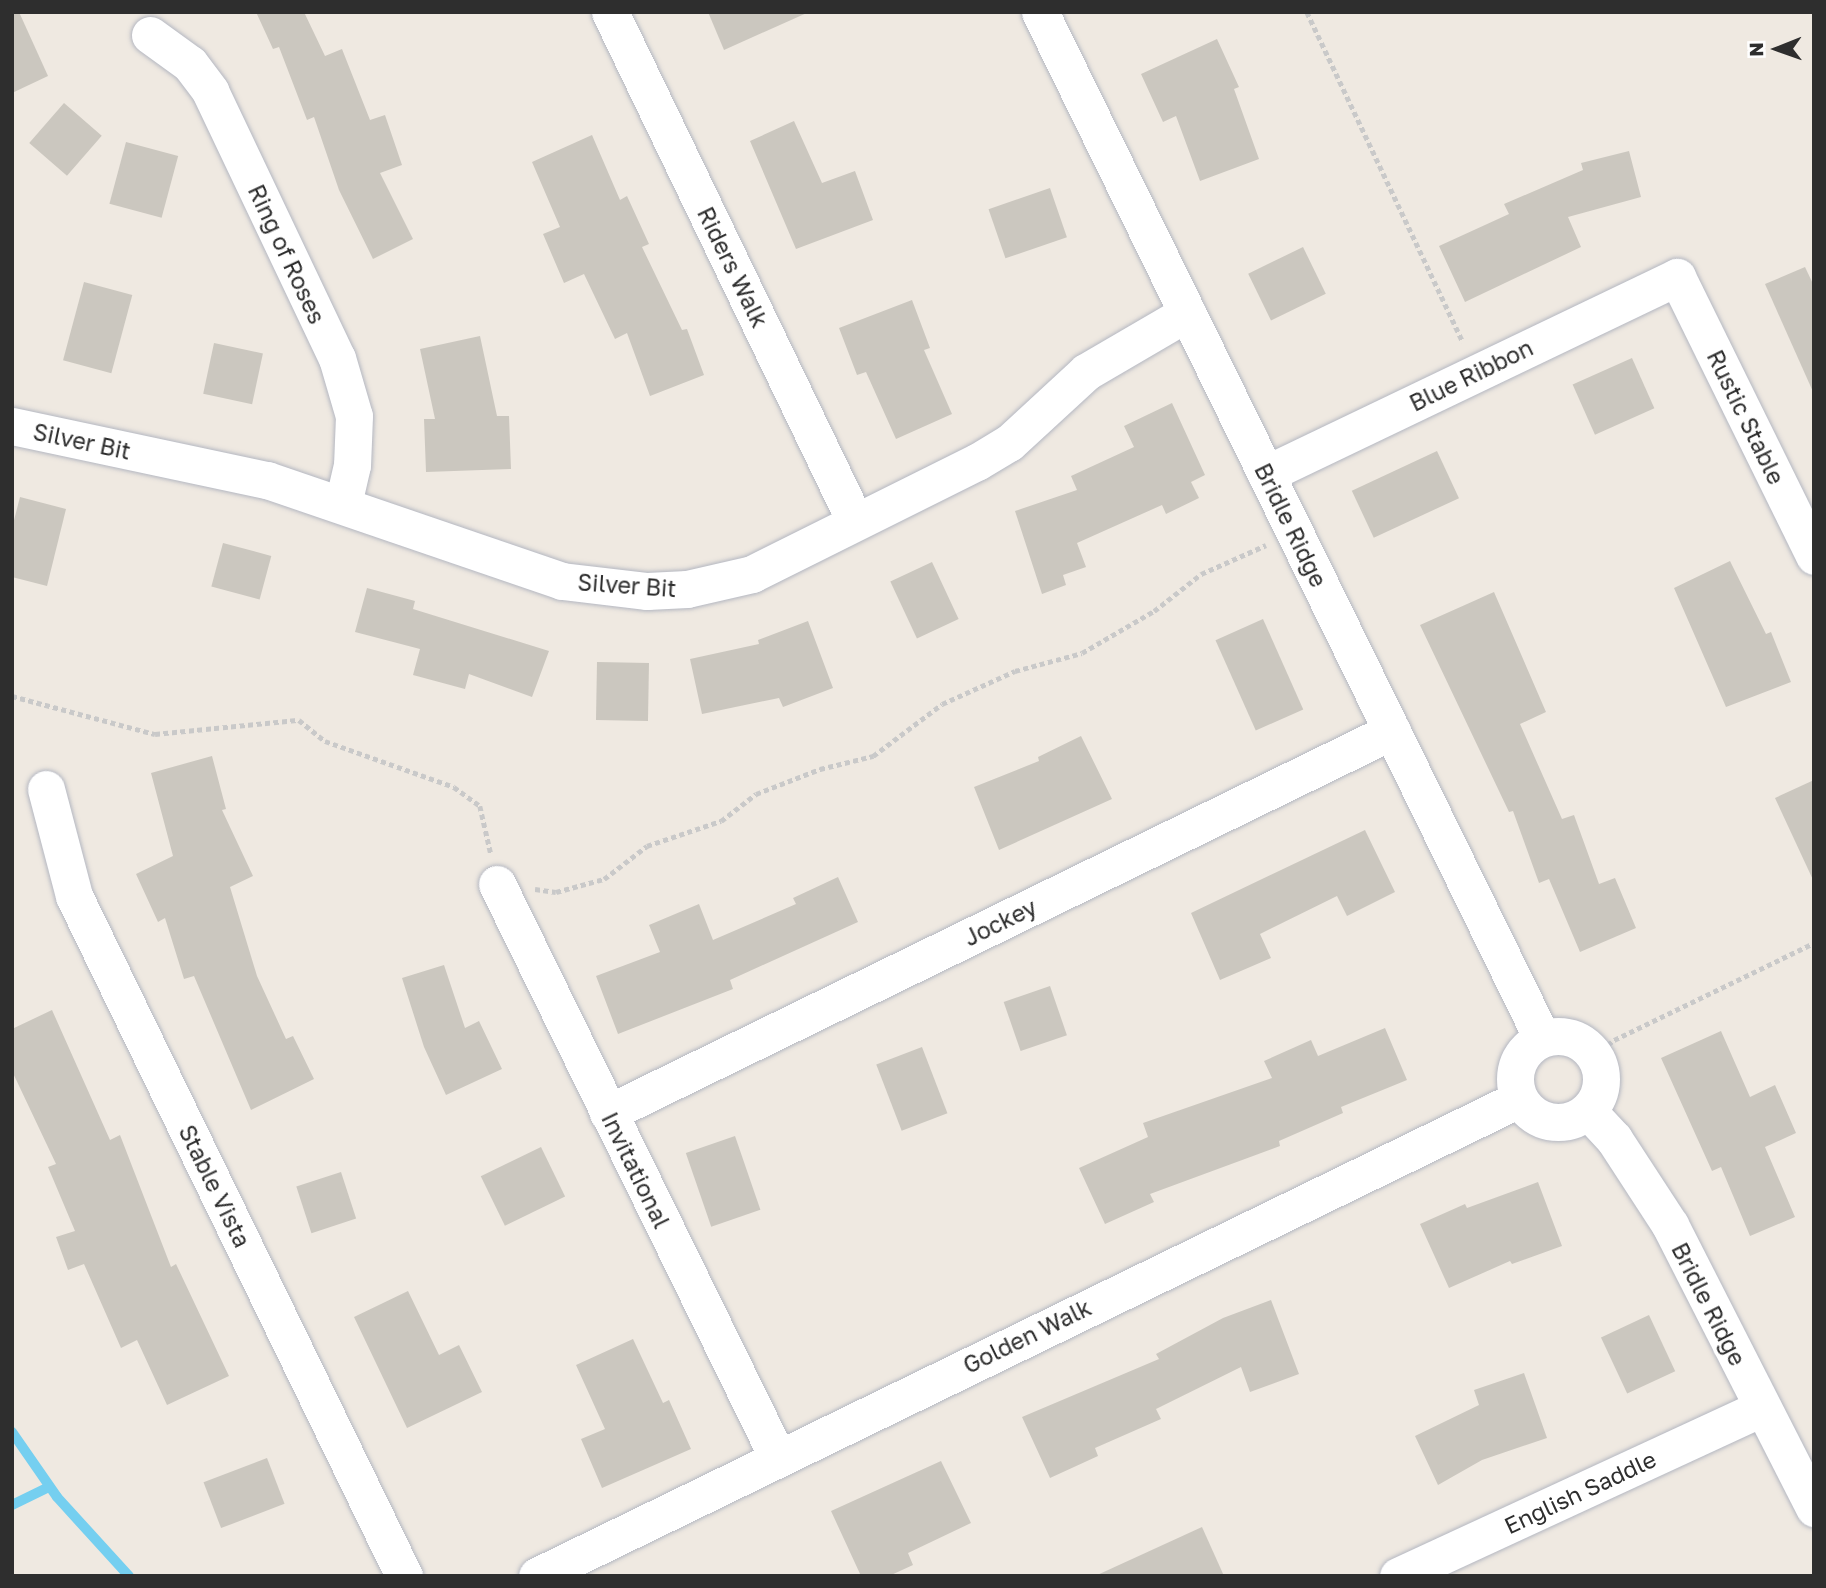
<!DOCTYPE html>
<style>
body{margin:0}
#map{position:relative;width:1826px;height:1588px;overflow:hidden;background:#efe9e1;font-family:"Golos Text",sans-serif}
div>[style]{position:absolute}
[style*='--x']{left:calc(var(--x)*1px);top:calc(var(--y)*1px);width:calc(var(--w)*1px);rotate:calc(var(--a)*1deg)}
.stream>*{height:10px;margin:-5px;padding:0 5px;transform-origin:5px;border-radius:5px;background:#75cff0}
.building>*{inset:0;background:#cbc7bf;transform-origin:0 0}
.path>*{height:4.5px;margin-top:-2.25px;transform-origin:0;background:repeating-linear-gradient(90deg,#c9c9c9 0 5px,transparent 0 8.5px)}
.roads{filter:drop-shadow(0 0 2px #b4b7c1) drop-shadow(0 0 2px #b4b7c1)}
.minor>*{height:37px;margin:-18.5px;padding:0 18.5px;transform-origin:18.5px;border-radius:18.5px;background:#fff}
.minor>.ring{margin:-18.5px;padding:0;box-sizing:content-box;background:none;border:37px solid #fff;border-radius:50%}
span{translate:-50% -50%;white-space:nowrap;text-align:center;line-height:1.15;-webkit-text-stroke:7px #fff;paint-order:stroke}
.street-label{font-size:23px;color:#2e2e2e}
.frame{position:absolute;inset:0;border:14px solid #2e2e2e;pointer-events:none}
.north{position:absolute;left:1742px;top:14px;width:70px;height:70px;-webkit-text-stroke:5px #fff;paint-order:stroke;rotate:269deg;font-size:19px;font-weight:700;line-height:28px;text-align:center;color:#2e2e2e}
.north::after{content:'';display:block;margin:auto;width:24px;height:32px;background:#2e2e2e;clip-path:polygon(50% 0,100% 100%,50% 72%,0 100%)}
</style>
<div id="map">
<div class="stream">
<div style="--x:12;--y:1432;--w:79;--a:55.3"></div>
<div style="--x:57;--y:1497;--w:107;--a:47.7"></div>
<div style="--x:12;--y:1505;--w:41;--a:-25.9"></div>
</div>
<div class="building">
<div style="clip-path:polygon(12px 12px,19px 12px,48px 76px,12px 93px)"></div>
<div style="clip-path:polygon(256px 12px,304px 12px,325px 56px,342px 49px,370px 120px,385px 115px,402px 165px,380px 173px,413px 239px,373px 259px,339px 190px,314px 117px,307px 120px,279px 47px,273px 49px)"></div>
<div style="clip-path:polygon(708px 12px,809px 12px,724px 50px)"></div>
<div style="clip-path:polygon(1217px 39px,1239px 87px,1234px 89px,1259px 159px,1200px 181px,1176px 116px,1163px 122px,1141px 74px)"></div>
<div style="left:64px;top:103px;width:50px;height:53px;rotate:41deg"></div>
<div style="clip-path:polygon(794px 121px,822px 183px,855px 171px,873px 220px,796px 249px,750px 141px)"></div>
<div style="clip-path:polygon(592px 135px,620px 200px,627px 196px,649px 244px,642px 247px,682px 330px,687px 329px,704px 375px,650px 396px,627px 333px,615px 339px,584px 274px,564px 283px,543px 234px,560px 227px,532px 162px)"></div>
<div style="left:126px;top:142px;width:54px;height:64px;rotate:15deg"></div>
<div style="clip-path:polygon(1629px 151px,1641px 197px,1568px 217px,1581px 247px,1465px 302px,1439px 246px,1509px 214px,1504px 204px,1583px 170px,1581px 163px)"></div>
<div style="left:1050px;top:188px;width:52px;height:65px;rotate:71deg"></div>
<div style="left:1303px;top:247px;width:52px;height:61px;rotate:64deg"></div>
<div style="clip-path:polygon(1805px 267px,1814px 286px,1814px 394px,1765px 284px)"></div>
<div style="left:84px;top:282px;width:50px;height:81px;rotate:15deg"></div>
<div style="clip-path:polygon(912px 300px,930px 348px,924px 350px,952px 414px,896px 439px,866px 372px,857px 375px,839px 328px)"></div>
<div style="clip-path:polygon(480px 336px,497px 416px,509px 416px,511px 469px,426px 472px,424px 419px,435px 419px,420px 349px)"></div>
<div style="left:214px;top:343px;width:50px;height:52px;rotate:12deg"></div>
<div style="left:1632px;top:358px;width:55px;height:65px;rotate:66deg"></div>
<div style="clip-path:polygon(1172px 403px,1205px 475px,1191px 482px,1199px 498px,1166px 514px,1162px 505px,1077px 543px,1086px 567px,1063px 575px,1066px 585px,1042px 594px,1015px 511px,1077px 490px,1071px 476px,1134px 447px,1124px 426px)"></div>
<div style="left:1437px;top:451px;width:52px;height:94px;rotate:65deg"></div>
<div style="clip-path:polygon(20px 497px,66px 509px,47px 586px,12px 577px,12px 528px)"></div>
<div style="left:223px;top:543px;width:50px;height:45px;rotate:15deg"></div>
<div style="clip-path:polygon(1730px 561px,1766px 634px,1771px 632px,1791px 682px,1726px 707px,1674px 588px)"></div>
<div style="left:932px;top:562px;width:63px;height:46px;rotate:65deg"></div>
<div style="clip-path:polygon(367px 588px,415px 601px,413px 609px,549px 651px,532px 697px,469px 674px,465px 689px,413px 675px,420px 649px,355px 632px)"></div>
<div style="clip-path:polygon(1494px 592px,1546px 712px,1520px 724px,1562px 819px,1574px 815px,1599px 884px,1615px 878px,1636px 928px,1580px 952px,1549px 879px,1539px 883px,1513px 811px,1509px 812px,1420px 625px)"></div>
<div style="left:1263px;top:619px;width:99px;height:52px;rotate:66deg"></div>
<div style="clip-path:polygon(808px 621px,833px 688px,783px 707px,779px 698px,702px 714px,690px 659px,759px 644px,758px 640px)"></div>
<div style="left:597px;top:662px;width:52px;height:58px;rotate:1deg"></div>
<div style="clip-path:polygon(1081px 736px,1112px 799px,999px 850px,974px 787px,1039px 761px,1038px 757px)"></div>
<div style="clip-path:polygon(212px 756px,226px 809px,222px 810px,253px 876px,230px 887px,257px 976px,286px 1039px,293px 1036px,314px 1079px,251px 1110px,194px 976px,184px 979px,165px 918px,158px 922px,136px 874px,173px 856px,151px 773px)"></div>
<div style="clip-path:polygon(1814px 780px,1814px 882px,1775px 798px)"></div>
<div style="clip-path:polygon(1365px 830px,1395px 892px,1347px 916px,1337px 896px,1260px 934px,1271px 958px,1220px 980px,1191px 913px)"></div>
<div style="clip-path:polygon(838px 877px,858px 922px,730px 980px,733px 989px,618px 1034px,596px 976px,660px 952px,649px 925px,699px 904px,713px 940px,796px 904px,793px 898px)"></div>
<div style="clip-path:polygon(444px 965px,465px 1028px,479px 1021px,502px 1069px,446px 1095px,424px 1047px,402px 978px)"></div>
<div style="left:1050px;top:986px;width:52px;height:49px;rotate:71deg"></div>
<div style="clip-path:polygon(52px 1010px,110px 1140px,120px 1135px,171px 1267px,176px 1264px,229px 1376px,167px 1405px,137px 1340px,121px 1348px,84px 1264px,68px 1270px,56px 1237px,75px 1231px,48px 1167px,56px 1164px,12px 1071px,12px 1029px)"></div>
<div style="clip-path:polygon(1385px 1028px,1407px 1080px,1341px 1107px,1343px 1113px,1279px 1141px,1280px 1146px,1150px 1194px,1154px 1202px,1105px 1224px,1079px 1168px,1148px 1137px,1143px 1123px,1272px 1078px,1264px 1061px,1311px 1040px,1318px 1056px)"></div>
<div style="clip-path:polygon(1721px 1031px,1750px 1097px,1775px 1085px,1796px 1133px,1765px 1147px,1795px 1217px,1750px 1236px,1721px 1167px,1712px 1171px,1661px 1058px)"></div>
<div style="left:922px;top:1047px;width:71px;height:49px;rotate:69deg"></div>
<div style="left:735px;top:1136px;width:78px;height:52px;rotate:71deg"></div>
<div style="left:541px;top:1147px;width:55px;height:67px;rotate:64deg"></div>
<div style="left:341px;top:1172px;width:49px;height:47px;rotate:72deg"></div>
<div style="clip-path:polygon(1538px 1182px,1562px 1246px,1512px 1264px,1510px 1261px,1449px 1288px,1420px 1224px,1465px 1204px,1467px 1208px)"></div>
<div style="clip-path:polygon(408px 1291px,439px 1355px,459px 1345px,482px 1392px,407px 1428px,354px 1317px)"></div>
<div style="clip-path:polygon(1271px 1300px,1299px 1374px,1250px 1392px,1241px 1367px,1156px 1409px,1161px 1419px,1095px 1448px,1098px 1456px,1050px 1478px,1022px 1417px,1159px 1359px,1156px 1354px,1223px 1318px)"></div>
<div style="left:1649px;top:1315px;width:62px;height:53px;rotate:65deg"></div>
<div style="clip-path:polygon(633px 1339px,663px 1403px,669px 1400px,691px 1449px,602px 1488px,581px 1439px,605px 1429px,576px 1365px)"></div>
<div style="clip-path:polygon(1524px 1373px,1547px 1438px,1482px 1460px,1438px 1485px,1415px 1436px,1479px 1405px,1474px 1390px)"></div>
<div style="left:267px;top:1458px;width:49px;height:68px;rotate:69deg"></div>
<div style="clip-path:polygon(941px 1461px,971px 1523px,908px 1553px,913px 1565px,889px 1576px,861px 1576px,831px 1511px)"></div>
<div style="clip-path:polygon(1202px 1527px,1224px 1576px,1095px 1576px)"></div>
</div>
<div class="path">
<div style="--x:1307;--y:12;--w:365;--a:64.7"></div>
<div style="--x:12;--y:696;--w:148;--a:14.9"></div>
<div style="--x:155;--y:734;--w:145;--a:-5.6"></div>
<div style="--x:299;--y:720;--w:33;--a:39"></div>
<div style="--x:325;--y:741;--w:137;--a:19.6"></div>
<div style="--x:454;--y:787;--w:32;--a:36"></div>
<div style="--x:480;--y:806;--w:49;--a:77.1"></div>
<div style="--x:535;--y:889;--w:21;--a:8"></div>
<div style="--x:556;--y:892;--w:50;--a:-15.2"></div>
<div style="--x:604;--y:879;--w:54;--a:-37.5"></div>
<div style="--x:647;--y:846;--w:78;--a:-18.7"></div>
<div style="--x:721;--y:821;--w:44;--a:-37.6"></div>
<div style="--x:756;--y:794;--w:69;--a:-21.3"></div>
<div style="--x:820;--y:769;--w:55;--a:-13.8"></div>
<div style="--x:873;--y:756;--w:86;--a:-37"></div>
<div style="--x:942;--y:704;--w:80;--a:-24.3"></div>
<div style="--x:1015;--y:671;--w:69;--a:-15"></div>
<div style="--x:1082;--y:653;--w:83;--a:-30.3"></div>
<div style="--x:1154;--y:611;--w:60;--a:-38.2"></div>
<div style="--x:1201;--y:574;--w:71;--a:-24"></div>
<div style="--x:1594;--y:1055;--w:25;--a:-37"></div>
<div style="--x:1614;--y:1040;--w:222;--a:-25.9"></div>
</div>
<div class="roads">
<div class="minor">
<div style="--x:610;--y:12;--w:565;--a:64.3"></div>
<div style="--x:1040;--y:12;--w:1142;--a:63.93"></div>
<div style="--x:150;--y:35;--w:49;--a:35.9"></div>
<div style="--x:190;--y:64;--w:34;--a:53"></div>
<div style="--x:210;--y:91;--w:296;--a:64.6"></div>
<div style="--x:337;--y:358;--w:60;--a:73.7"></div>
<div style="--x:354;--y:416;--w:49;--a:92.3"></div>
<div style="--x:352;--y:465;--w:39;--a:103"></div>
<div style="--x:12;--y:426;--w:261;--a:12"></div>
<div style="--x:267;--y:480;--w:312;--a:18.9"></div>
<div style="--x:562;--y:581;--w:86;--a:6.7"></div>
<div style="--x:647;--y:591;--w:40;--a:-2.9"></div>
<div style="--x:687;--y:589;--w:67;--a:-13"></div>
<div style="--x:752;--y:574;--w:251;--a:-26.5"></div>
<div style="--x:977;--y:462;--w:37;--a:-31"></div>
<div style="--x:1009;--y:443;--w:105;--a:-42.7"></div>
<div style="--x:1086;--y:372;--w:117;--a:-30.3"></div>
<div style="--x:1266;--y:474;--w:456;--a:-25.6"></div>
<div style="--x:1677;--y:277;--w:311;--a:63.8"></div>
<div style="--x:46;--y:789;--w:111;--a:75.3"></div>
<div style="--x:74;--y:896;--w:756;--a:64.11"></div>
<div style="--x:497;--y:884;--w:637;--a:63.92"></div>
<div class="ring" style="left:1515px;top:1036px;width:49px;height:49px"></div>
<div style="--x:1588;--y:1111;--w:38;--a:47"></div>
<div style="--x:1614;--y:1139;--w:103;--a:56.9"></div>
<div style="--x:1670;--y:1225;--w:318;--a:63"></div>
<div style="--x:608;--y:1113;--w:872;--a:-25.98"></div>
<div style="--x:537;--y:1576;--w:1092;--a:-25.91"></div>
<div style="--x:1398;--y:1576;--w:401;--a:-24.8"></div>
</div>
</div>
<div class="street-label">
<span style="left:287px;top:254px;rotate:65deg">Ring of Roses</span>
<span style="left:733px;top:267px;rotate:64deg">Riders Walk</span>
<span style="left:1471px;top:375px;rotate:-26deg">Blue Ribbon</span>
<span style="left:1746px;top:417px;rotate:64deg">Rustic Stable</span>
<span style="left:82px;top:441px;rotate:12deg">Silver Bit</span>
<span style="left:1291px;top:525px;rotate:64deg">Bridle Ridge</span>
<span style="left:627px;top:585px;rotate:4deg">Silver Bit</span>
<span style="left:1000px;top:922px;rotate:-26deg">Jockey</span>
<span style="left:636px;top:1170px;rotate:64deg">Invitational</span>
<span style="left:215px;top:1186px;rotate:64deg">Stable Vista</span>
<span style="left:1709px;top:1304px;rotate:63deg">Bridle Ridge</span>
<span style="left:1027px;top:1336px;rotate:-26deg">Golden Walk</span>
<span style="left:1580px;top:1492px;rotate:-25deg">English Saddle</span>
</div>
<div class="frame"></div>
<div class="north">N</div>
</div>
